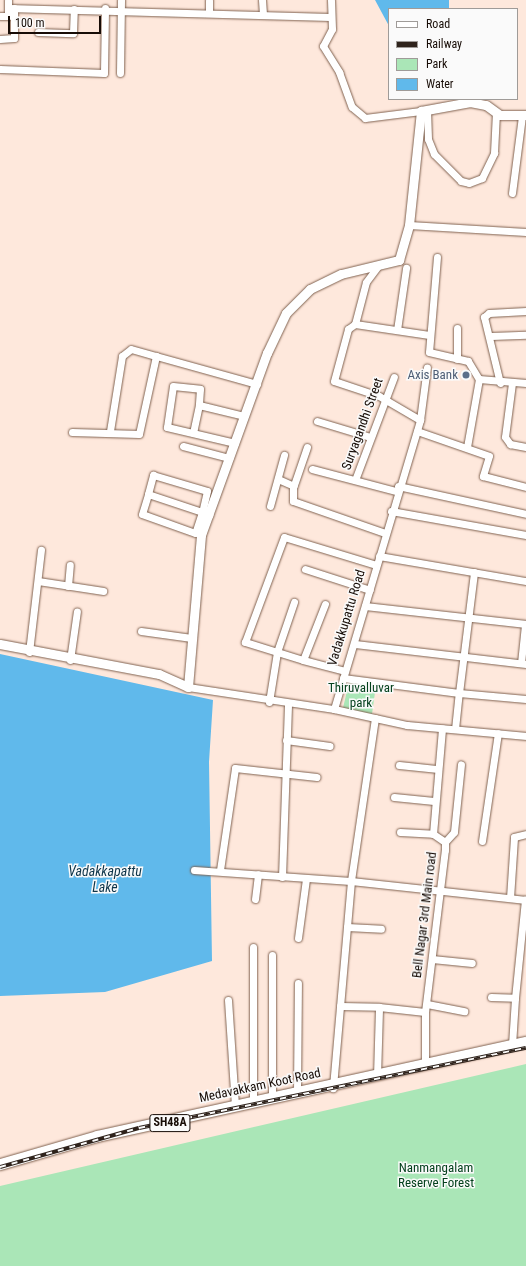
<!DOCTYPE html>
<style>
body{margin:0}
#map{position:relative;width:526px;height:1266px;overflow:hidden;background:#fee8dc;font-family:"Roboto Condensed",sans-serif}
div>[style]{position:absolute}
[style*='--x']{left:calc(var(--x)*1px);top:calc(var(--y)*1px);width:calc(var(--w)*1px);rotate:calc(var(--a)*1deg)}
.green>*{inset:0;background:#aae6b7}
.water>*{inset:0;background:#60b9eb}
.roads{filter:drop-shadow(0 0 1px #806250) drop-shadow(0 0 1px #806250)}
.minor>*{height:7px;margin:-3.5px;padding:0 3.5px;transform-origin:3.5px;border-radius:3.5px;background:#fff}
.tertiary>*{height:9px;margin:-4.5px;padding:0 4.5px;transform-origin:4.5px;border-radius:4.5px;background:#fff}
.primary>*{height:11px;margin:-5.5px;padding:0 5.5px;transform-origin:5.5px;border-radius:5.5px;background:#fff}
.rail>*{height:3.5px;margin-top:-1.75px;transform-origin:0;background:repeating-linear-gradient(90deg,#fafafa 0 6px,#2f231c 0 12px);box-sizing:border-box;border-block:1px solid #2f231c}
.dots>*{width:11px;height:11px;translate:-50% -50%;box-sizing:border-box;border:2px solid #fafafa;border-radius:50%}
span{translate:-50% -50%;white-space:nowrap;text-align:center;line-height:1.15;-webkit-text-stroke:3px #fafafa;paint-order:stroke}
.shield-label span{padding:1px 3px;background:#fafafa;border:1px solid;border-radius:3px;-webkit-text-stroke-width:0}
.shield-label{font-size:12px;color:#170c06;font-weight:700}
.service-label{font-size:13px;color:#4e5e75}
.right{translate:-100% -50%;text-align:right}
.street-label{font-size:13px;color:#170c06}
.park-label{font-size:13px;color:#04411d}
.water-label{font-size:14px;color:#0e354a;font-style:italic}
.legend{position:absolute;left:388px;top:8px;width:130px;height:92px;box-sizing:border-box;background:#fafafa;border:1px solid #9f9b98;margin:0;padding:5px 7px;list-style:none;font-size:12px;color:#170c06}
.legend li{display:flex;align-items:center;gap:8px;height:20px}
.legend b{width:20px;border:1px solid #9f9b98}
.scale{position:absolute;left:8px;top:16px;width:93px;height:18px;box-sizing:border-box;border:2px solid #170c06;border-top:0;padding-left:5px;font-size:12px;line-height:14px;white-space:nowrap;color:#170c06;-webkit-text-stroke:3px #fafafa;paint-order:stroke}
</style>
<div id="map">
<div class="green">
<div style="clip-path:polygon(349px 682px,376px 685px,372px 714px,343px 708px)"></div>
<div style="clip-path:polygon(526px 1064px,526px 1266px,0 1266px,0 1186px)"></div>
</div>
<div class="water">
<div style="clip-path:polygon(375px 0,449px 0,449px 9px,389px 9px,389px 26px)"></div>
<div style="clip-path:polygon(0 654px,213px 700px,209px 762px,212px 961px,105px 992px,0 996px)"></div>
</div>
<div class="roads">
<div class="minor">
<div style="--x:262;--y:0;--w:15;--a:86"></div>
<div style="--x:331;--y:0;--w:29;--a:88"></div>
<div style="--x:332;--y:29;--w:19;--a:118"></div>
<div style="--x:323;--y:46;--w:31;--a:58"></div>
<div style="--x:339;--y:72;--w:37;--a:70"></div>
<div style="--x:352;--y:107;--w:17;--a:40"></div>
<div style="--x:365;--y:118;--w:56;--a:-7.1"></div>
<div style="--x:8;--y:8;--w:322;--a:1.6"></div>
<div style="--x:209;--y:12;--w:12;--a:-90"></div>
<div style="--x:0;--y:16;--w:8;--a:0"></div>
<div style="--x:8;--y:16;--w:16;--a:-90"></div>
<div style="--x:38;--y:32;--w:35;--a:2"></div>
<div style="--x:73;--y:33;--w:24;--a:-88"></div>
<div style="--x:0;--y:39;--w:14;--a:-4"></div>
<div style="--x:14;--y:38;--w:30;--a:-90"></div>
<div style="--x:0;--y:69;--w:104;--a:2.2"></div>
<div style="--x:104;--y:73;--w:65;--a:-89.1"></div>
<div style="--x:120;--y:73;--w:73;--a:-89.2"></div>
<div style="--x:427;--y:110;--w:29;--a:88"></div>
<div style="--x:428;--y:139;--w:16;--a:68"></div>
<div style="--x:434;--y:154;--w:38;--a:45"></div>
<div style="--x:461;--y:181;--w:8;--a:14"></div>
<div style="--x:469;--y:183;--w:14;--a:-21"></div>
<div style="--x:482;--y:178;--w:28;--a:-64"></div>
<div style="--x:494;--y:153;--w:41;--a:-87.2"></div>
<div style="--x:512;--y:193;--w:78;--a:-82.6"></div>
<div style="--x:409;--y:225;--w:117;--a:3.4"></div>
<div style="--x:437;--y:257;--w:95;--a:94.8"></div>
<div style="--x:429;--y:352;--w:40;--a:13"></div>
<div style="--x:468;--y:361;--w:21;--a:59"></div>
<div style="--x:479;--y:379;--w:69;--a:100"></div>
<div style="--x:355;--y:324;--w:43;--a:-75.3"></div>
<div style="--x:366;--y:282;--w:21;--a:-53"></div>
<div style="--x:397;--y:330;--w:63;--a:-81.7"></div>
<div style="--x:491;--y:336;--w:35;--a:-2"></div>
<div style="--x:457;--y:359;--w:31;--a:-90"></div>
<div style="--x:479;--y:379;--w:47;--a:4.9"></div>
<div style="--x:500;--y:383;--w:68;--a:-103.6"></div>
<div style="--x:484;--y:317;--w:6;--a:-39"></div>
<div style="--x:489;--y:313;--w:37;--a:-3"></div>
<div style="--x:512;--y:383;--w:54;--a:97.4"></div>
<div style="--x:505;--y:437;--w:9;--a:54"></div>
<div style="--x:510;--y:444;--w:16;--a:11"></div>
<div style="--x:420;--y:420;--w:48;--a:-149.7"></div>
<div style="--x:379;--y:396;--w:47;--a:-161.6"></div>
<div style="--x:334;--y:381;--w:54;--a:-74.9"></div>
<div style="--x:348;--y:329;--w:9;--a:-36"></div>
<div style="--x:355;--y:324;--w:75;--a:8.5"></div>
<div style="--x:317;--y:421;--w:55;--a:16.8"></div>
<div style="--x:110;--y:431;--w:76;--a:-80.9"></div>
<div style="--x:122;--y:356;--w:11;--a:-38"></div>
<div style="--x:131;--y:349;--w:26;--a:16"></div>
<div style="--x:417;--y:431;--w:76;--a:19.1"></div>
<div style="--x:489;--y:456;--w:21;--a:107"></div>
<div style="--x:483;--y:476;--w:44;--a:14.3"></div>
<div style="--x:72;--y:432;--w:67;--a:1.7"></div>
<div style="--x:139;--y:434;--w:80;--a:-77.7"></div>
<div style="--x:156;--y:356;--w:105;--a:15.5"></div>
<div style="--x:193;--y:433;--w:29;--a:-78"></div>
<div style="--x:235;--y:443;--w:70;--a:-166.8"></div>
<div style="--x:167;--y:427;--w:41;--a:-81.7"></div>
<div style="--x:173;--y:386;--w:27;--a:6"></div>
<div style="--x:200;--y:389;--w:16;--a:94"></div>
<div style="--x:199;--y:405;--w:46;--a:13.7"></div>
<div style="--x:183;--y:446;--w:48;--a:14.6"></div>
<div style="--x:307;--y:447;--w:43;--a:108.9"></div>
<div style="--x:293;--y:488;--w:13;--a:90"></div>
<div style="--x:293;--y:501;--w:97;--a:19.2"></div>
<div style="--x:312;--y:469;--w:87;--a:14.7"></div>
<div style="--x:278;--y:479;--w:17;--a:24"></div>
<div style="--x:355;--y:480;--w:110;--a:-69.3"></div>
<div style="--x:398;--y:486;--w:131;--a:12.3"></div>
<div style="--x:148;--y:494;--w:20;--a:-75"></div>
<div style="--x:153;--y:475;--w:56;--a:16.5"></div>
<div style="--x:207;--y:491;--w:22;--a:103"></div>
<div style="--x:202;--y:512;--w:22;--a:108"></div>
<div style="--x:195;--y:533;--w:56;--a:-160.3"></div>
<div style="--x:142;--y:514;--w:21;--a:-73"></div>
<div style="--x:148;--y:494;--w:57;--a:18.4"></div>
<div style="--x:202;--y:512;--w:8;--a:23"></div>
<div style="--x:270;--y:506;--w:53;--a:-74.6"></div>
<div style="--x:391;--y:511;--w:137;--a:10.1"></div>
<div style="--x:379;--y:556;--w:149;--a:9.7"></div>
<div style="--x:305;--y:569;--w:68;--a:17.9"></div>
<div style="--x:38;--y:581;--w:66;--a:8.7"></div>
<div style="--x:68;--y:586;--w:21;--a:-85"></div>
<div style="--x:325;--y:604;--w:60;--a:111.4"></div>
<div style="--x:303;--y:660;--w:61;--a:-162.8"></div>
<div style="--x:245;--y:642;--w:112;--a:-69.6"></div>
<div style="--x:284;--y:537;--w:96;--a:16.9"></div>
<div style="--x:365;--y:606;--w:162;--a:6.4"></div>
<div style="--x:141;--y:631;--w:51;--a:7.8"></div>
<div style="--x:355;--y:644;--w:172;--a:6.7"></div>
<div style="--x:29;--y:652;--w:103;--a:-83.3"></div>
<div style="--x:70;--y:660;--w:49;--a:-81.9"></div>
<div style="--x:303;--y:660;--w:43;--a:14.7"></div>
<div style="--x:521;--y:663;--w:39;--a:-84"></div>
<div style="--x:343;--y:678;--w:117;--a:7.4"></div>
<div style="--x:459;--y:693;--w:122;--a:-82.9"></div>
<div style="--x:188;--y:687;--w:148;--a:8.6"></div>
<div style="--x:334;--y:709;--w:75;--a:12.4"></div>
<div style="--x:407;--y:725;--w:120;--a:5.3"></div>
<div style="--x:269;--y:702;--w:51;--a:-80.9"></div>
<div style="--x:277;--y:652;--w:53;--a:-71.2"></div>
<div style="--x:334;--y:709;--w:302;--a:-73.4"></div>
<div style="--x:420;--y:420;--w:53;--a:-82.5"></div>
<div style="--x:375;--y:718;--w:165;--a:98.4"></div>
<div style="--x:351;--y:881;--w:176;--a:6.2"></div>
<div style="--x:455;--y:729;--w:36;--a:-84"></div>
<div style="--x:459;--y:693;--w:67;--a:5.1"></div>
<div style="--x:286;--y:740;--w:44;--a:7.8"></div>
<div style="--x:399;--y:765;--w:37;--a:6"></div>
<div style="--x:394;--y:797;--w:40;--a:5.7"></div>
<div style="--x:400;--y:832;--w:33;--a:3"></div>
<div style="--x:482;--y:841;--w:109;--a:-81.6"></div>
<div style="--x:445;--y:842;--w:13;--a:-48"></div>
<div style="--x:454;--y:832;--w:68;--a:-84.1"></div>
<div style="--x:194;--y:870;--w:157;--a:4"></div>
<div style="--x:351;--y:881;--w:208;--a:95"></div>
<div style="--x:220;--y:870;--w:103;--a:-81.6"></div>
<div style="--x:235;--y:768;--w:82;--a:6.3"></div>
<div style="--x:282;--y:877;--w:173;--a:-88"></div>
<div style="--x:510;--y:898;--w:61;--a:-86.2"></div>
<div style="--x:514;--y:837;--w:12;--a:-14"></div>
<div style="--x:255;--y:899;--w:25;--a:-83"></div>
<div style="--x:347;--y:927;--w:34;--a:3"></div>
<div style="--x:298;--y:938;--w:60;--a:-82.3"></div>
<div style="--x:253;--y:947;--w:154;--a:90"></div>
<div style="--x:272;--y:955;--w:143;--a:90"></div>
<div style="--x:432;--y:959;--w:40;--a:5.7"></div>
<div style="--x:491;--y:997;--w:24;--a:2"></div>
<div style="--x:515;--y:998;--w:99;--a:-84.2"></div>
<div style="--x:228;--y:1000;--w:106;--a:86.2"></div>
<div style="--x:427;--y:1004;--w:38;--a:11"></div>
<div style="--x:340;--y:1006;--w:39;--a:1"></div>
<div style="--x:512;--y:1045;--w:47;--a:-86.3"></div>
<div style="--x:425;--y:1064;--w:52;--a:-90"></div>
<div style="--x:425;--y:1012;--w:163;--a:-83"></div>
<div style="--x:445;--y:850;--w:8;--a:-90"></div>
<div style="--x:445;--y:842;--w:14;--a:-146"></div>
<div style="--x:433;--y:834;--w:106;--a:-85.1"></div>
<div style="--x:377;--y:1076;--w:69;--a:-88.3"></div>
<div style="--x:379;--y:1007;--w:46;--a:6.2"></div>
<div style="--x:297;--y:1092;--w:109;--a:-89.5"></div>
</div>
<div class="tertiary">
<div style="--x:0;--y:644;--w:162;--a:10.7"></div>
<div style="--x:159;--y:674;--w:32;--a:24"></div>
<div style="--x:188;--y:687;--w:153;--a:-85.1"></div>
<div style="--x:201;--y:535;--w:194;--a:-70.1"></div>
<div style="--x:267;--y:353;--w:44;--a:-64.6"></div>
<div style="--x:286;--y:313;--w:34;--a:-45"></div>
<div style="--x:310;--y:289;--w:34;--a:-26"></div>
<div style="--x:341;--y:274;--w:60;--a:-13.6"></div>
<div style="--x:399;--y:260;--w:36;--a:-74"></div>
<div style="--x:409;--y:225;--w:115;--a:-84"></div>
<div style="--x:421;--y:111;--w:50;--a:-10.4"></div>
<div style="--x:470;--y:102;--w:16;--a:11"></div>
<div style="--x:486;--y:105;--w:17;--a:36"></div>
<div style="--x:500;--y:115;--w:26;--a:0"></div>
</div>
<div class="primary">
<div style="--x:0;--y:1164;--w:101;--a:-16.1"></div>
<div style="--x:97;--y:1136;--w:439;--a:-12.4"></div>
</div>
</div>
<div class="rail">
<div style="--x:0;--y:1167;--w:144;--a:-15.7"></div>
<div style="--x:139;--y:1128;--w:395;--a:-11.7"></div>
</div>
<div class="dots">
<div style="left:466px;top:375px;background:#5c6f8a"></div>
</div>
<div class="shield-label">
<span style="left:170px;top:1123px">SH48A</span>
</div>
<div class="service-label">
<span class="right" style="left:458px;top:375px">Axis Bank</span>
</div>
<div class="street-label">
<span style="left:363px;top:424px;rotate:-70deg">Suryagandhi Street</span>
<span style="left:347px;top:618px;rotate:-73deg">Vadakkupattu Road</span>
<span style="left:425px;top:915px;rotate:-83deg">Bell Nagar 3rd Main road</span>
<span style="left:260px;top:1086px;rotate:-12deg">Medavakkam Koot Road</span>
</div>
<div class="park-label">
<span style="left:361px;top:696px">Thiruvalluvar<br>park</span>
<span style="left:436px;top:1176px">Nanmangalam<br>Reserve Forest</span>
</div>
<div class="water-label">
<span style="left:105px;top:879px">Vadakkapattu<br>Lake</span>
</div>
<ul class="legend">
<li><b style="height:5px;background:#fff"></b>Road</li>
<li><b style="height:5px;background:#2f231c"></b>Railway</li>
<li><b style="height:11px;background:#aae6b7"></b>Park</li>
<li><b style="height:11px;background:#60b9eb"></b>Water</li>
</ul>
<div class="scale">100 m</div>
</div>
